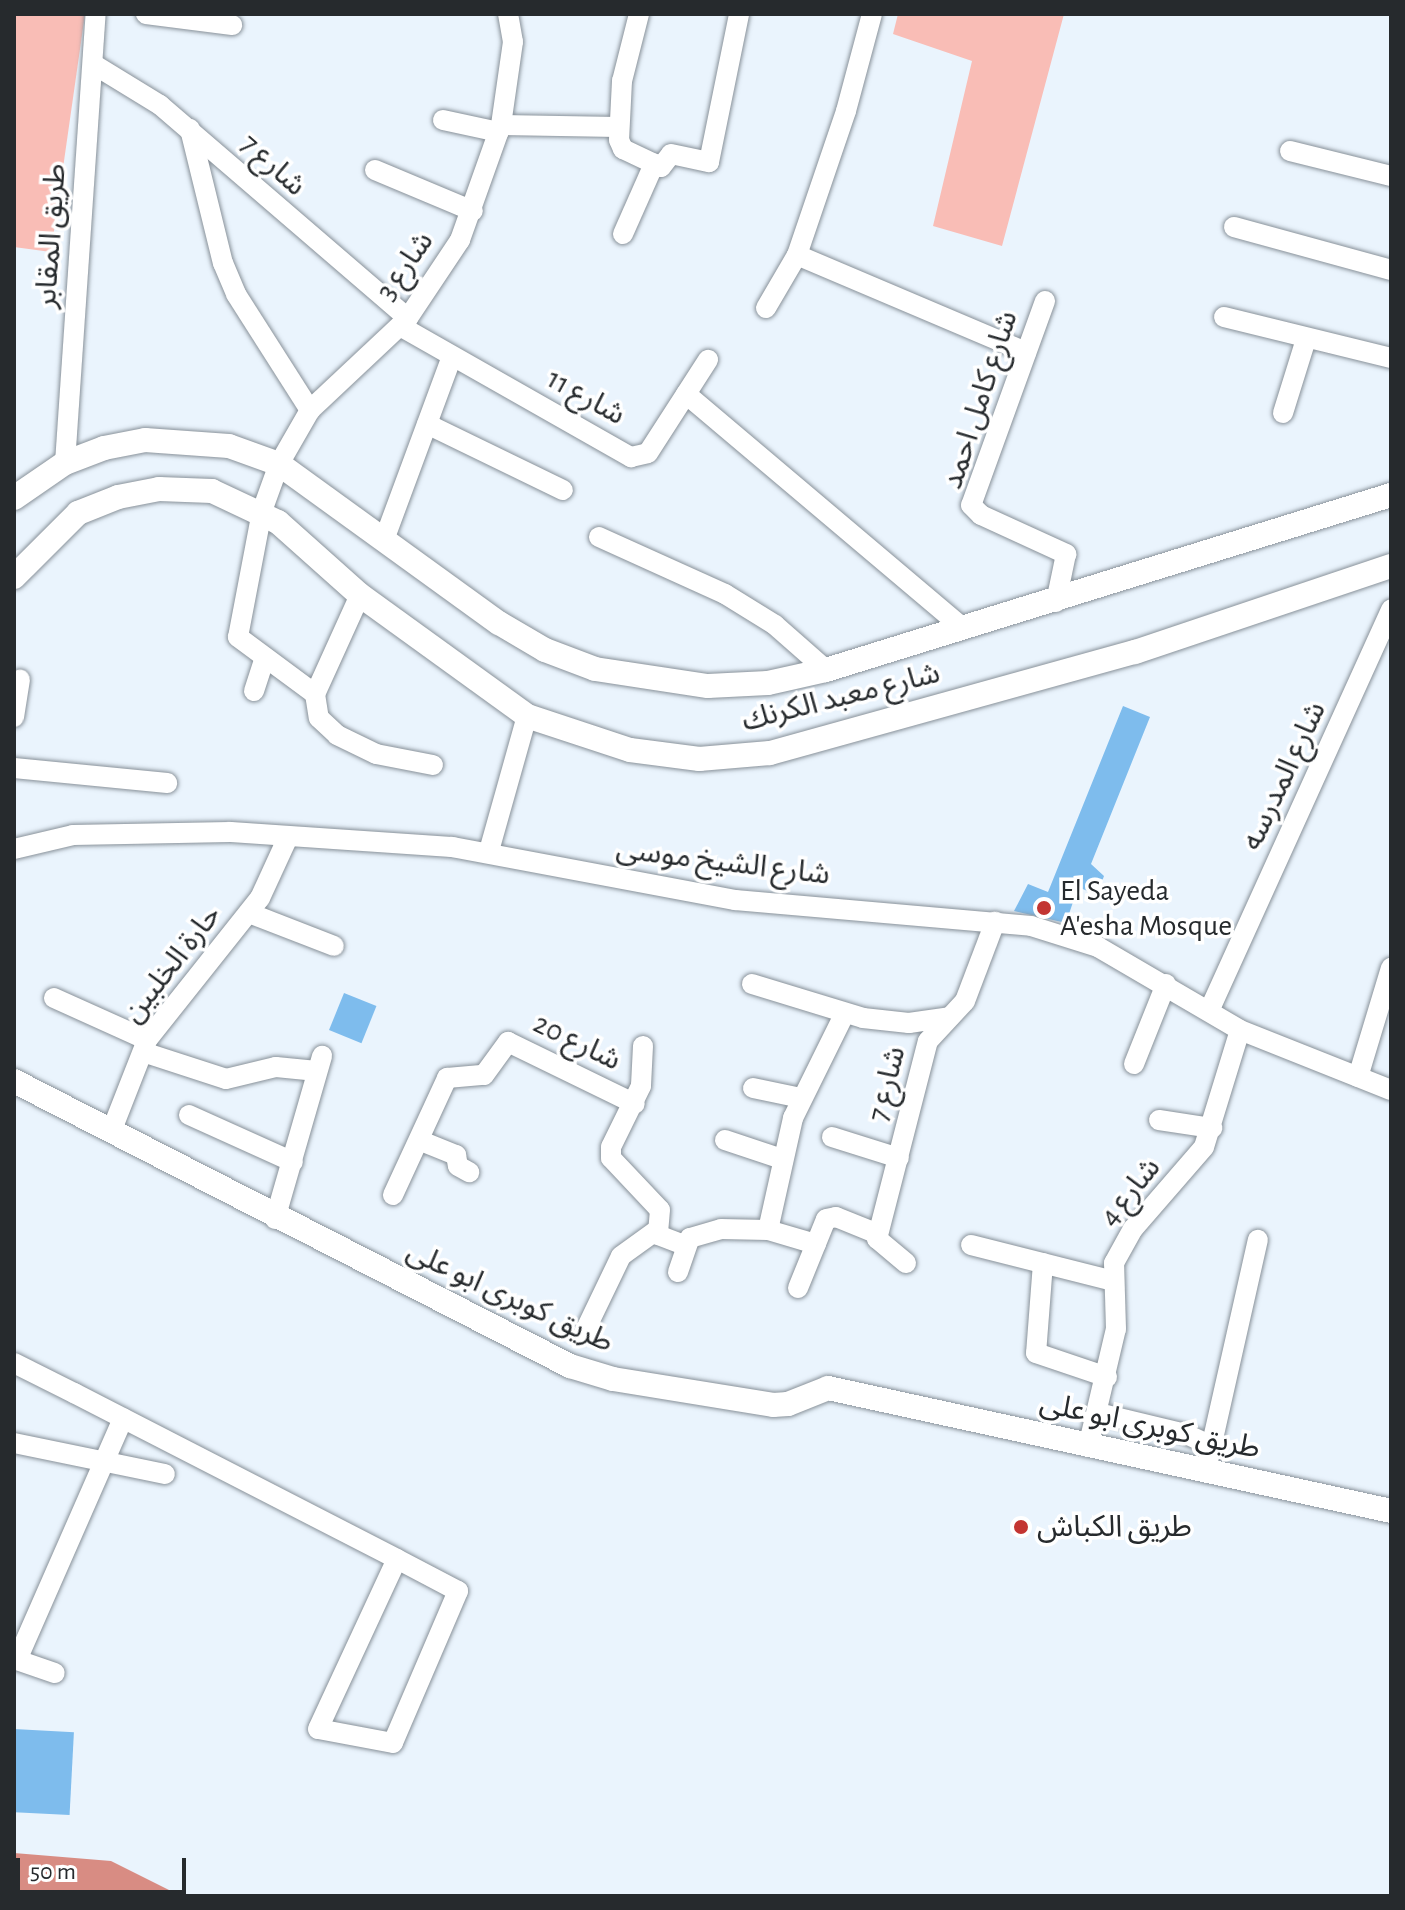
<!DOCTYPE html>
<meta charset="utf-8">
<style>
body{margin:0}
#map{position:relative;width:1405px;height:1910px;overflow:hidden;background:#eaf4fd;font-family:"Alegreya Sans","Noto Sans Arabic",sans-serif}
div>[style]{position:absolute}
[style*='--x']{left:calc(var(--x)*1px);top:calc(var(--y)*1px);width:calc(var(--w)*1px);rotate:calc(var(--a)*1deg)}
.green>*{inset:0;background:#f9bdb6}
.water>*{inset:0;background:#d88c83}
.building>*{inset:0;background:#7ebced;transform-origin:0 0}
.roads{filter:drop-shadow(0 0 2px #889199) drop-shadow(0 0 2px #889199)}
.minor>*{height:20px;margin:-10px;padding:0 10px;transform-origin:10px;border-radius:10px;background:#fff}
.tertiary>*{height:24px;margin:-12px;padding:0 12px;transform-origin:12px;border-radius:12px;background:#fff}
.dots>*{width:22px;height:22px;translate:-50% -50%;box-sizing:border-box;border:4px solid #fff;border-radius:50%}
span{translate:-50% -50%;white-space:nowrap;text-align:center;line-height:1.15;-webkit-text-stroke:7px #fff;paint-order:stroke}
.street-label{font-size:30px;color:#262a2d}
.poi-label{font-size:30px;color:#262a2d}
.left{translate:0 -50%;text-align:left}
.frame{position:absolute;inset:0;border:16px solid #262a2d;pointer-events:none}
.scale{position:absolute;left:16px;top:1858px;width:170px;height:36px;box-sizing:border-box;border:4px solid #262a2d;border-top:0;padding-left:10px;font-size:24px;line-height:28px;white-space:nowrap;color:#262a2d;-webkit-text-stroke:6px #fff;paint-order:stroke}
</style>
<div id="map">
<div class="green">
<div style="clip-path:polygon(14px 14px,85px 14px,51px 252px,14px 247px)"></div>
<div style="clip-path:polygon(898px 14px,1064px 14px,1002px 246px,933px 226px,972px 61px,893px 34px)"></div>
</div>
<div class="water">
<div style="clip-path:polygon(14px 1853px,111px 1861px,181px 1896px,14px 1896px)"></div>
</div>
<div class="building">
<div style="clip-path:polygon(1123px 706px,1150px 717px,1091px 864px,1104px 876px,1097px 895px,1078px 887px,1066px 923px,1014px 911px,1028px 884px,1048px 892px)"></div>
<div style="left:344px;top:993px;width:35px;height:40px;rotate:22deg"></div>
<div style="left:14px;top:1729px;width:60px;height:83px;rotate:3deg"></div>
</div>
<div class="roads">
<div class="minor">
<div style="--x:146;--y:14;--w:87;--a:7.3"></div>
<div style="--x:639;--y:14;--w:69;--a:104.2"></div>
<div style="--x:622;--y:81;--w:59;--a:92.9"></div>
<div style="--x:619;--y:140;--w:10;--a:66"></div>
<div style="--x:623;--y:149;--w:42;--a:25.3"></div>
<div style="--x:661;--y:167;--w:16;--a:-52"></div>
<div style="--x:671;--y:154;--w:39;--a:12"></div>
<div style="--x:709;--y:162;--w:151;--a:-78.5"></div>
<div style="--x:93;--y:64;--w:79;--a:31.5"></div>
<div style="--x:160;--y:105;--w:327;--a:40.7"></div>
<div style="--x:443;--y:120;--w:57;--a:12.1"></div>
<div style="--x:501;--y:125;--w:117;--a:1"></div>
<div style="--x:190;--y:129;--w:138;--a:76.2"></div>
<div style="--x:223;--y:263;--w:34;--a:67"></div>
<div style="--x:236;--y:294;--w:138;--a:57.5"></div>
<div style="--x:1290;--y:151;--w:104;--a:13.9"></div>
<div style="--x:375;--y:170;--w:106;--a:22.7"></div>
<div style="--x:1234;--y:227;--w:163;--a:15.3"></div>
<div style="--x:623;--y:234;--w:77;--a:-66.1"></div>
<div style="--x:797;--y:255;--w:152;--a:-71.2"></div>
<div style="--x:846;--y:111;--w:100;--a:-75"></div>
<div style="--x:1045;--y:301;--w:217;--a:109.9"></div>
<div style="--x:971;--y:505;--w:14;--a:45"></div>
<div style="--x:981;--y:515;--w:94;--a:24.6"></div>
<div style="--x:1066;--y:554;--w:49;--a:101.8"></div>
<div style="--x:766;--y:308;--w:61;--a:-59.7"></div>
<div style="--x:797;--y:255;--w:249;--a:23"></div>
<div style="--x:1224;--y:317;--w:172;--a:13.8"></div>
<div style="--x:400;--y:326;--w:266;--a:29.6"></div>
<div style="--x:631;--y:457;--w:17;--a:-13"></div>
<div style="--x:648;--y:453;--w:111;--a:-57.2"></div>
<div style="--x:686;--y:394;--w:364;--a:40.2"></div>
<div style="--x:1283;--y:413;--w:77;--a:-72.7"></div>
<div style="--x:427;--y:424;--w:151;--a:25.9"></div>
<div style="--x:65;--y:463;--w:450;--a:-86.1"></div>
<div style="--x:599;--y:537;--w:138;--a:24.3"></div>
<div style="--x:725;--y:594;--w:59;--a:31.8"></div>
<div style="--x:775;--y:625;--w:68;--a:41.4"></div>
<div style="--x:384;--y:540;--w:196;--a:-69.7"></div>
<div style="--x:360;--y:595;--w:109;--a:114.4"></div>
<div style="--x:315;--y:694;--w:24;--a:81"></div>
<div style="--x:319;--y:718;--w:25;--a:43"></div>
<div style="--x:337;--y:735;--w:43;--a:26"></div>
<div style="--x:376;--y:754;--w:58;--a:10.9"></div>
<div style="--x:254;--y:691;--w:33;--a:-72"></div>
<div style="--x:315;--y:694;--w:96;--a:-143.5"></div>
<div style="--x:238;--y:637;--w:128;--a:-79.2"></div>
<div style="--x:262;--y:511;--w:50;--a:-70.1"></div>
<div style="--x:279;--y:464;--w:62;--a:-60.1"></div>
<div style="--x:310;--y:410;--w:134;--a:-43.2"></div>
<div style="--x:408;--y:318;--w:94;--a:-56.3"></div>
<div style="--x:460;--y:240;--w:122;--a:-70.4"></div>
<div style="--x:501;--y:125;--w:84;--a:-81.8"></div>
<div style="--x:513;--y:42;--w:28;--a:-100"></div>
<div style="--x:14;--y:717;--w:38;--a:-81"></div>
<div style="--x:14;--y:768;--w:154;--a:5.6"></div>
<div style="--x:14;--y:849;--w:61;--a:-13.3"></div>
<div style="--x:73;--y:835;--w:157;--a:-1.1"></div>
<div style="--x:230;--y:832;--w:223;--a:3.9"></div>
<div style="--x:452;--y:847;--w:288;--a:10.6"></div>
<div style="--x:735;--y:900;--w:297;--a:5"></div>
<div style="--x:1031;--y:926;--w:70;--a:17.4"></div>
<div style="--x:1098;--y:947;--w:164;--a:30.3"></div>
<div style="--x:1240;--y:1030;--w:162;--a:21.7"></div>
<div style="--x:489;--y:851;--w:140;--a:-74.3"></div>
<div style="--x:249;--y:913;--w:91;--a:21.2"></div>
<div style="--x:752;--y:984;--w:116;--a:17"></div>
<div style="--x:863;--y:1018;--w:46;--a:6.2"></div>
<div style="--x:909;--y:1023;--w:41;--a:-8.3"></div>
<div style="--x:54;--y:998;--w:102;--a:24.3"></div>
<div style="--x:1209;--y:1011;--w:441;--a:-65.6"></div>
<div style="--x:643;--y:1046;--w:40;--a:92.9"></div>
<div style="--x:641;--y:1086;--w:68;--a:116.2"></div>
<div style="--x:611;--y:1147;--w:11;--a:90"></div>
<div style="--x:611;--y:1158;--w:71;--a:46.7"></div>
<div style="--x:660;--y:1210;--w:25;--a:95"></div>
<div style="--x:658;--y:1235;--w:28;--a:21"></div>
<div style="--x:143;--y:1052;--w:87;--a:18"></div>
<div style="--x:226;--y:1079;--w:51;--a:-13.5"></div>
<div style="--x:276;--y:1067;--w:41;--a:5.6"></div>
<div style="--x:1134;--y:1064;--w:86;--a:-68.2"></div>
<div style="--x:1358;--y:1077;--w:114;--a:-73.2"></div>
<div style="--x:753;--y:1088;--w:49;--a:11.8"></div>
<div style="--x:189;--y:1115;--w:114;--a:24.3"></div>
<div style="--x:1159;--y:1120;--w:54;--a:8.6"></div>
<div style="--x:111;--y:1132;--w:99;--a:-68.6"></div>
<div style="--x:147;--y:1040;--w:181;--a:-51.5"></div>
<div style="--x:260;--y:898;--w:67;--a:-65.3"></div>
<div style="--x:832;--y:1137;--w:70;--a:17.4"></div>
<div style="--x:725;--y:1140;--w:60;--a:18.4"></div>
<div style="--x:421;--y:1141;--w:38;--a:22"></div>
<div style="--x:456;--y:1155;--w:11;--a:80"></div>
<div style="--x:458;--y:1166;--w:13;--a:29"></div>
<div style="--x:393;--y:1195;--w:129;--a:-65.2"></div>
<div style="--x:447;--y:1078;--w:37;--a:-5"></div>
<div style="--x:484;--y:1075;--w:41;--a:-54"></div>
<div style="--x:508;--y:1042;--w:141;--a:26"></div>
<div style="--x:275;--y:1219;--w:170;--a:-73.9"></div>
<div style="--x:768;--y:1230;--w:115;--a:-77.4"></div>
<div style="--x:793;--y:1118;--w:117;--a:-63.7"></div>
<div style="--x:971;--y:1245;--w:146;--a:14.2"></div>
<div style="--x:906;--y:1263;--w:38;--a:-140"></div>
<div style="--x:877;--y:1239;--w:204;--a:-75.6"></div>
<div style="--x:928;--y:1041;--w:54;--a:-47.2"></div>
<div style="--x:965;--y:1001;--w:85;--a:-69.2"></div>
<div style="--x:1043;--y:1263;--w:90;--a:94.4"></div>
<div style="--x:1036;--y:1353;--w:75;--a:18.7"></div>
<div style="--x:678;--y:1272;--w:36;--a:-71"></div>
<div style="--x:690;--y:1238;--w:32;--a:-16"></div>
<div style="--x:721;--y:1229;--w:47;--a:1.2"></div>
<div style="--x:768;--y:1230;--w:50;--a:16.3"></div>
<div style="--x:798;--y:1288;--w:74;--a:-67.9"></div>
<div style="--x:826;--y:1219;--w:10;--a:-11"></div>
<div style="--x:836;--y:1217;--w:45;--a:22"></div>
<div style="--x:584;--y:1333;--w:85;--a:-64.3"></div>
<div style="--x:621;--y:1256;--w:44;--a:-35.8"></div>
<div style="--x:14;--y:1363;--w:67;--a:26.6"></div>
<div style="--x:74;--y:1393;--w:363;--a:27.2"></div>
<div style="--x:397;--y:1559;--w:69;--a:27.7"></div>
<div style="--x:458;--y:1591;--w:165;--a:113.2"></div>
<div style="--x:393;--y:1743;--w:76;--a:-169.4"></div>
<div style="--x:318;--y:1729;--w:187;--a:-65.1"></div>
<div style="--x:1098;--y:1413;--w:90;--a:13.4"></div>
<div style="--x:1186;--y:1434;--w:29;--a:25"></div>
<div style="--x:14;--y:1443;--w:154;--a:11.6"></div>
<div style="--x:1088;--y:1447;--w:121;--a:-76.7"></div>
<div style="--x:1116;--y:1329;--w:66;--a:-91.7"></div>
<div style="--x:1114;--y:1263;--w:39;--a:-61"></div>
<div style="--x:1133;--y:1229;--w:108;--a:-49.1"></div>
<div style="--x:1204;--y:1147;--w:122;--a:-72.9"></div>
<div style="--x:1206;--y:1470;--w:236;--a:-77.3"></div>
<div style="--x:14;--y:1659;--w:43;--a:18.9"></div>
<div style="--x:17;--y:1660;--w:264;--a:-66.3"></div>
</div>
<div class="tertiary">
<div style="--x:14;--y:498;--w:62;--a:-34.5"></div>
<div style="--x:65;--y:463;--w:42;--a:-21"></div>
<div style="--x:104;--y:448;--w:42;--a:-11"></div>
<div style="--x:145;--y:440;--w:84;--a:4.1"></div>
<div style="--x:229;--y:446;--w:53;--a:19.8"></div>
<div style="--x:279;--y:464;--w:271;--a:35.9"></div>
<div style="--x:499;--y:623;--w:53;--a:30.4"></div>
<div style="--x:545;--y:650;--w:53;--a:20.8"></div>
<div style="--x:595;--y:669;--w:114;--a:8.6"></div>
<div style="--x:708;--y:686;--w:60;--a:-2.9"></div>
<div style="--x:768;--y:683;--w:59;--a:-12.6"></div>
<div style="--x:826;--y:670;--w:591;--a:-17.21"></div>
<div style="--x:14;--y:577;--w:91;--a:-45"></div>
<div style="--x:78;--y:513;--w:43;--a:-21.8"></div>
<div style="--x:118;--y:497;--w:42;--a:-11"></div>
<div style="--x:159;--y:489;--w:53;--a:2.2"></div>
<div style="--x:212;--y:491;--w:73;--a:25.2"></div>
<div style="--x:278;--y:522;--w:110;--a:41.7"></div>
<div style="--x:360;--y:595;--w:206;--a:35.9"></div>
<div style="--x:527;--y:716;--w:108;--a:18.3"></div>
<div style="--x:630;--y:750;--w:70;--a:7.4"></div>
<div style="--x:699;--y:759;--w:71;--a:-4.8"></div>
<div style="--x:770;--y:753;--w:379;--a:-15.5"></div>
<div style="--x:1135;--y:652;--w:270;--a:-18.6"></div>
<div style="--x:14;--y:1081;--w:625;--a:27.14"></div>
<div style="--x:570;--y:1366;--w:45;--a:16.8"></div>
<div style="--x:613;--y:1379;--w:162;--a:9.2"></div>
<div style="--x:773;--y:1405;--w:15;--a:-4"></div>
<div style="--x:788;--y:1404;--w:43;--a:-21.8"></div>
<div style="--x:828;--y:1388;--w:576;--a:12.32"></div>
</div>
</div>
<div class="dots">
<div style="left:1044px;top:908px;background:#c33532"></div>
<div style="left:1021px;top:1527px;background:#c33532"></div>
</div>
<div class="street-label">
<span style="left:273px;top:165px;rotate:42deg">شارع 7</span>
<span style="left:51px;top:236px;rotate:-86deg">طريق المقابر</span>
<span style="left:405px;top:266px;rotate:-55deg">شارع 3</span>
<span style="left:586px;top:397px;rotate:29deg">شارع 11</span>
<span style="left:980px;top:400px;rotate:-72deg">شارع كامل احمد</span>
<span style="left:841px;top:697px;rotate:-14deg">شارع معبد الكرنك</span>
<span style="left:1284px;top:776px;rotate:-65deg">شارع المدرسه</span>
<span style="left:723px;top:862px;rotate:7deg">شارع الشيخ موسى</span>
<span style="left:172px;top:964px;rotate:-52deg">حارة الخلبين</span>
<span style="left:577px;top:1042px;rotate:26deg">شارع 20</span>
<span style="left:887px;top:1084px;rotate:-76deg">شارع 7</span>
<span style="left:1130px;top:1192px;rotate:-51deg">شارع 4</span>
<span style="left:510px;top:1297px;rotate:25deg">طريق كوبرى ابو على</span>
<span style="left:1150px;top:1426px;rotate:12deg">طريق كوبرى ابو على</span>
</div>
<div class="poi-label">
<span class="left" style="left:1060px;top:908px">El Sayeda<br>A'esha Mosque</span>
<span class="left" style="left:1037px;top:1527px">طريق الكباش</span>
</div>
<div class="frame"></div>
<div class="scale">50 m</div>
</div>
